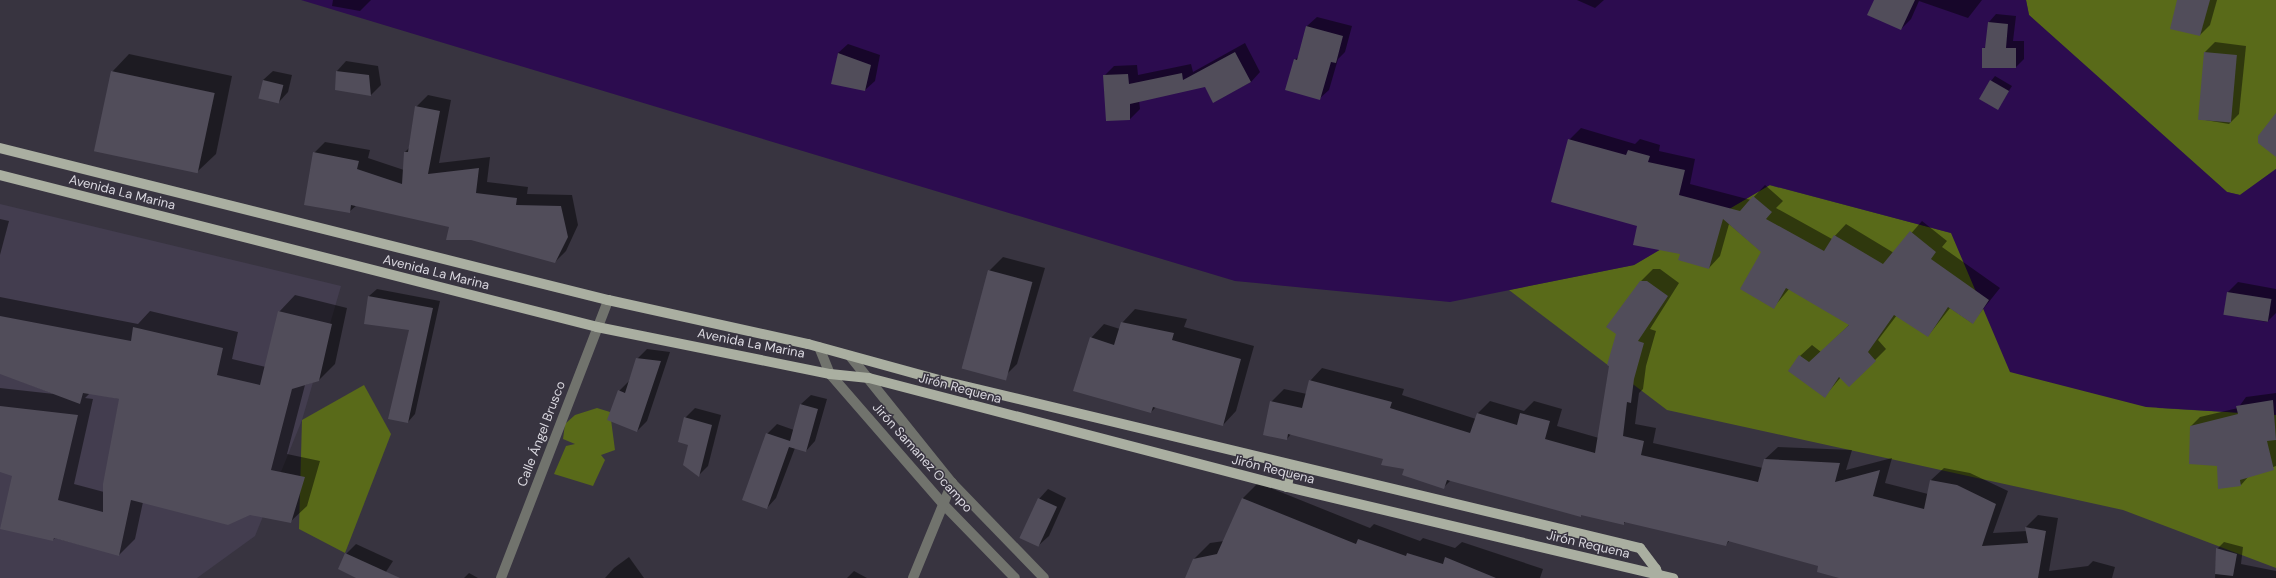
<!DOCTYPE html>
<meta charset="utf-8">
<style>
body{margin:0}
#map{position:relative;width:2276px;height:578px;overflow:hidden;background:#383440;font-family:"DM Sans",sans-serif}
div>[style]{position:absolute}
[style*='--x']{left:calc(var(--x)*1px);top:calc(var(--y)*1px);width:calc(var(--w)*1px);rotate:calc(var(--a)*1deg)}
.built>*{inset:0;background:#433d4f}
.green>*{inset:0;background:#596a19}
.water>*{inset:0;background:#2c0c4f}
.shadow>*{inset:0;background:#0007}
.building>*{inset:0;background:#514d5a;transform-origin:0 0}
.minor>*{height:10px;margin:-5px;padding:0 5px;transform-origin:5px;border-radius:5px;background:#71736d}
.major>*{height:10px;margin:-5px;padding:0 5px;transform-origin:5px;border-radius:5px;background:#aaafa1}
span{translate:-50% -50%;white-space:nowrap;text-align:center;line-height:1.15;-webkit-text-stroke:3px #383440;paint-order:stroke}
.street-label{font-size:13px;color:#dbd9e1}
</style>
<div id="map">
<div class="built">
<div style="clip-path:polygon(0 204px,341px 286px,302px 420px,255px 536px,197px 578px,0 578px)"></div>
</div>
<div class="green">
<div style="clip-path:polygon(2026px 0,2276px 0,2276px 169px,2240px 195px,2227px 192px,2029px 15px)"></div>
<div style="clip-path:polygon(1769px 185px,1951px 233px,2158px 408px,2276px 415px,2276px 568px,2123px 510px,1667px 410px,1509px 290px,1634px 265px)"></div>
<div style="clip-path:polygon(364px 385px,391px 434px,345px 553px,299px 529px,302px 420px)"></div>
<div style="clip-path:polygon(597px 408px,610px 412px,615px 450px,601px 455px,605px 460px,593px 486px,554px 474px,566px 446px,575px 444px,563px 439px,565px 424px,575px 415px)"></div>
</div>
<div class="water">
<div style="clip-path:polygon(301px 0,2026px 0,2029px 15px,2227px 192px,2240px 195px,2276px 169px,2276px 415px,2146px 407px,2010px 372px,1951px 233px,1770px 185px,1634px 265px,1450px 302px,1235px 281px)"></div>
</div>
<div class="shadow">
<div style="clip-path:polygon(333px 0,371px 0,360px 11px,332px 6px)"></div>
<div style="clip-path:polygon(1577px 0,1604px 0,1595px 8px)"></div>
<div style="clip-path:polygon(1875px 0,1982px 0,1968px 18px,1919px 1px,1911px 19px,1901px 29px)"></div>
<div style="clip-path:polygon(2178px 0,2217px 0,2210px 25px,2200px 35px)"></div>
<div style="clip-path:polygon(1996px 14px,2016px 16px,2013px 41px,2024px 41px,2024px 59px,2016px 67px,1983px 49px,1986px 46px,1989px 22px)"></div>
<div style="clip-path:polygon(1317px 17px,1352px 26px,1345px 52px,1338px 59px,1329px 90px,1319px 99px,1295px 60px,1300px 55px,1307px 26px)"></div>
<div style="clip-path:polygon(2215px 42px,2246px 46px,2239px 114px,2229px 124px,2199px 119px,2205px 52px)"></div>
<div style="clip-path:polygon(1245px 43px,1260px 72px,1251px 82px,1214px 101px,1206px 86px,1139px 100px,1140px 109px,1130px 119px,1104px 76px,1114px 66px,1137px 65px,1138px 75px,1191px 64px,1193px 72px)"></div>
<div style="clip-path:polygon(848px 44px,880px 55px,875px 81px,865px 90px,838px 53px)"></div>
<div style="clip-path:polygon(129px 54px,232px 76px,216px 154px,198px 171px,112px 72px)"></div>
<div style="clip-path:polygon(346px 61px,378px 66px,381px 85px,371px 95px,336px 89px,337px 71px)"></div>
<div style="clip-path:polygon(273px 71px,292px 75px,288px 92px,279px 102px,263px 80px)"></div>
<div style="clip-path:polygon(1995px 76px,2012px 86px,1997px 109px,1991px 81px)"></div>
<div style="clip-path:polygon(428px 95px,451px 100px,439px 163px,490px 157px,487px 182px,528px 187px,527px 194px,572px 195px,578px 225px,566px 251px,555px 262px,450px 226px,357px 205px,349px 212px,314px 153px,325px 142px,370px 150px,368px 158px,404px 170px,405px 152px,409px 148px,416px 107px)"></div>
<div style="clip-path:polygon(1581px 128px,1635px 144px,1640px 139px,1660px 145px,1659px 151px,1695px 159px,1690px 184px,1751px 200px,1765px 185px,1783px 201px,1776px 208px,1832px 239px,1846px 224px,1894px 253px,1922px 221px,1947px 241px,1942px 247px,2000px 288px,1972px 323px,1950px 308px,1928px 336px,1897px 315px,1878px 340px,1886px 349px,1875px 360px,1841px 377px,1825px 396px,1800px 356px,1812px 345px,1821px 352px,1850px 324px,1789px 289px,1774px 307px,1762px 252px,1729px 224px,1720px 256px,1709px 268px,1681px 254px,1638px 225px,1569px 140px)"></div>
<div style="clip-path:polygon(0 219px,9px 221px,0 255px)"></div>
<div style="clip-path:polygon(1003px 257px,1045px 268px,1017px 364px,1003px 378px,989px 271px)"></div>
<div style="clip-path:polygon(1653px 269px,1660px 269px,1679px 283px,1650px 329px,1656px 331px,1646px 366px,1643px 389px,1639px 393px,1635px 424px,1656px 428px,1653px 443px,1763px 468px,1765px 459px,1778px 447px,1852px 450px,1846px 470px,1892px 458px,1885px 483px,1928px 494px,1931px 480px,1944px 468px,1970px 473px,2008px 491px,1993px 533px,2027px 531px,2026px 527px,2038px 515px,2058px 518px,2049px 571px,2088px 566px,2093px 561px,2115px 567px,2112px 578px,1843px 578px,1820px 566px,1730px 540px,1726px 545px,1626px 521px,1623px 524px,1582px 514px,1580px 516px,1451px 480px,1444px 487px,1384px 458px,1291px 434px,1287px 439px,1271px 402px,1284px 389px,1307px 394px,1310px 381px,1322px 368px,1404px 389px,1402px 395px,1476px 419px,1478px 413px,1490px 401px,1524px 411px,1534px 401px,1562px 409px,1557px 426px,1599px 438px,1640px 282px)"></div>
<div style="clip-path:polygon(2238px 282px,2276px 289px,2276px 313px,2267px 322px,2224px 314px,2228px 292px)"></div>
<div style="clip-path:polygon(377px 289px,440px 301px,415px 414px,408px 422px,411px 329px,366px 323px,369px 296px)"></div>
<div style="clip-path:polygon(evenodd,295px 295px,347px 308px,335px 364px,319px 380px,305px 385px,287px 454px,320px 461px,307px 506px,290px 522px,250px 513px,143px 502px,135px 539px,119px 555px,55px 538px,53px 540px,13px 475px,0 471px,0 388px,54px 394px,0 373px,0 297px,138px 324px,150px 311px,238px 332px,232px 359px,266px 367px,279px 312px,295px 295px,90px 393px,120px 399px,104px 492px,74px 484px,93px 399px,85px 398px,90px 393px)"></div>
<div style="clip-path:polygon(1135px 309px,1187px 319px,1184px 327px,1254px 346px,1236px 411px,1223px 425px,1156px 407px,1151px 412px,1091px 338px,1104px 324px,1120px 329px,1122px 323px)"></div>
<div style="clip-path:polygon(647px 349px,670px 352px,647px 421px,637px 431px,619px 391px,629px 381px,637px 359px)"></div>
<div style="clip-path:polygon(2276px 393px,2276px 466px,2249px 476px,2241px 485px,2218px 465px,2191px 426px,2200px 417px,2238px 408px,2246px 397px)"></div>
<div style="clip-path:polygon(811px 395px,827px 399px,815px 441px,806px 451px,795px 448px,776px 498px,767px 508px,767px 434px,777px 424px,794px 430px,801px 404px)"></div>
<div style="clip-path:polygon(695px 408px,721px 415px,708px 466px,698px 476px,685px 418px)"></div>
<div style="clip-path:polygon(1258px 483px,1370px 528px,1374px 524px,1420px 541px,1423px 538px,1455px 548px,1462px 542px,1543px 569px,1540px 578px,1186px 578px,1194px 559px,1210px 543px,1224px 541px,1242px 499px)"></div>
<div style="clip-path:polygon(1048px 489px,1066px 498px,1049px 536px,1039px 545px,1039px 499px)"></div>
<div style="clip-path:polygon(2224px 542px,2243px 547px,2241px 564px,2276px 571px,2276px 578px,2215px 578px,2217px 549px)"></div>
<div style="clip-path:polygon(356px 544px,393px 561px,382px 578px,358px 578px,346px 554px)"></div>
<div style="clip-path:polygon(629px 557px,644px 578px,605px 578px,614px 568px)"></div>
<div style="clip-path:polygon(854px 571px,867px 578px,847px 578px)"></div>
<div style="clip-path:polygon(469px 573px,478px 578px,464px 578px)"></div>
</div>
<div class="building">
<div style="clip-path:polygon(1874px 0,1915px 0,1901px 30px,1867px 15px)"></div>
<div style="clip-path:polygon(2177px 0,2210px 0,2200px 36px,2170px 29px)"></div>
<div style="clip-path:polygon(1988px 22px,2008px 24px,2006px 48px,2016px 48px,2016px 68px,1982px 68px,1982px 48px,1985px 48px)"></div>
<div style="clip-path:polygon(1306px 26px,1343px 36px,1336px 63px,1331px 62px,1320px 100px,1285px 90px,1294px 59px,1297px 60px)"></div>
<div style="clip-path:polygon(1235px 52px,1251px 82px,1213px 103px,1205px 87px,1130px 104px,1130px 120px,1106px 121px,1103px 75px,1128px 74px,1129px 84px,1182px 73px,1183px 80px)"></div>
<div style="left:2204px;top:52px;width:33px;height:68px;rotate:5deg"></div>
<div style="clip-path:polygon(838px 53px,871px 65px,865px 91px,831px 84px)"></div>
<div style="left:111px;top:71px;width:106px;height:82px;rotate:12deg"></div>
<div style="clip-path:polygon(336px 71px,369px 75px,371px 96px,335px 90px)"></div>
<div style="left:263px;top:80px;width:21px;height:19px;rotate:14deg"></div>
<div style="left:1990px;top:80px;width:22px;height:22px;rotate:30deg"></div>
<div style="clip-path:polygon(415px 106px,440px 111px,428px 174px,479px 168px,476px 193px,517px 198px,516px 205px,561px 206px,568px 237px,555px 263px,471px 240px,446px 240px,449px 227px,351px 205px,350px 213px,304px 205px,313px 152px,359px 161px,357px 169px,402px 184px,404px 152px,408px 152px)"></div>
<div style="clip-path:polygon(2276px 113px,2276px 157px,2258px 143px,2258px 136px)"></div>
<div style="clip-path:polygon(1568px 139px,1626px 155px,1628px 150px,1650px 156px,1648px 162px,1685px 170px,1679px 195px,1740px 211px,1753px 196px,1772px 212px,1766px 219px,1824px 251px,1834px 235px,1883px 264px,1910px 231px,1936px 252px,1931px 259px,1989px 300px,1973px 324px,1948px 307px,1928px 337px,1894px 315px,1868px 352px,1876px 361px,1849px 387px,1839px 377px,1825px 398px,1788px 371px,1799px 355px,1809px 362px,1849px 325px,1786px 288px,1774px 309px,1740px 289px,1761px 252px,1723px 219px,1709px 269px,1678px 260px,1680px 254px,1633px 245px,1637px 226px,1551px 202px)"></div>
<div style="left:988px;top:270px;width:46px;height:102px;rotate:15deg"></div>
<div style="clip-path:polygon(1640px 281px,1647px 281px,1668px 296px,1638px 341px,1644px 343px,1634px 379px,1631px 403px,1627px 402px,1623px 436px,1644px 441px,1641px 455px,1758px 482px,1764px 459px,1840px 463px,1835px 482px,1880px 470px,1873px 496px,1924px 509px,1930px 480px,1957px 485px,1996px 504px,1982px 546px,2028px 543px,2025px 527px,2046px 531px,2038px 578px,1839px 578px,1817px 572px,1818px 566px,1728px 541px,1726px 546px,1624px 522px,1624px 525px,1581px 515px,1581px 517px,1447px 480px,1444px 489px,1402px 475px,1404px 469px,1381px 465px,1383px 459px,1288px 434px,1287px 440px,1263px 435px,1270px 401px,1302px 408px,1309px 380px,1392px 402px,1390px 408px,1470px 433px,1477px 413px,1517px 425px,1520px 413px,1550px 421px,1545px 439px,1595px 453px,1609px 366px,1607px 365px,1616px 334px,1606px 327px)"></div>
<div style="left:2227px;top:292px;width:45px;height:23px;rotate:9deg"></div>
<div style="clip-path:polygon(368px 296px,433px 308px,408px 423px,388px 419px,409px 330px,364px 324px)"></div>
<div style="clip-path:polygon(278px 311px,332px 324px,319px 381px,292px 389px,271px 470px,305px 477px,291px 523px,250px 515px,228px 525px,131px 500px,119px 556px,54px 538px,53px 541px,0 529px,12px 476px,0 472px,0 406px,78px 415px,58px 500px,103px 512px,103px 484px,119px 399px,83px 393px,80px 404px,0 374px,0 316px,131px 341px,133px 327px,223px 348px,217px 375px,260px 385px)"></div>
<div style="clip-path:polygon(1121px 322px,1174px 333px,1172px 340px,1241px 359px,1223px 426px,1153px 407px,1151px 413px,1073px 391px,1090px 337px,1114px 345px)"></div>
<div style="clip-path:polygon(636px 358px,661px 361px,637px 432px,607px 420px,618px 390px,625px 393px)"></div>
<div style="clip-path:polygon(2273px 400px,2276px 440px,2267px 441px,2274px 470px,2240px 480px,2241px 486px,2218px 489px,2217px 466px,2189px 464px,2190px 426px,2238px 414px,2236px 406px)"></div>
<div style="clip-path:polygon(800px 404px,818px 409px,806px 452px,789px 447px,767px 509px,742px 500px,766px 433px,790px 441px)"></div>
<div style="clip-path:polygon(684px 417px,712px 425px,699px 477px,683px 465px,688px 445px,678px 442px)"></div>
<div style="left:1038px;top:498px;width:21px;height:44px;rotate:25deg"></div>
<div style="clip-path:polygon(1242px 498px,1356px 544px,1358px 539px,1406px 556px,1407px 553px,1443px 564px,1445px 557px,1496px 578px,1185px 578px,1193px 559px,1217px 554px)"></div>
<div style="clip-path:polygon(2216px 548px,2237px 554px,2233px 576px,2215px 574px)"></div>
<div style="clip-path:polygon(345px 553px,400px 578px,356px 578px,338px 569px)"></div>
</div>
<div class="minor">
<div style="--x:819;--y:347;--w:29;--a:68"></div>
<div style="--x:830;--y:374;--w:172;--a:49"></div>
<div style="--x:943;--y:504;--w:103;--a:45.8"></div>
<div style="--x:850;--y:356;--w:163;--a:51.2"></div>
<div style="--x:952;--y:483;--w:132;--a:45.9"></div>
<div style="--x:501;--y:578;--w:298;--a:-68.9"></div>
<div style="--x:913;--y:578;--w:103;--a:-67.7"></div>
</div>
<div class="major">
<div style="--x:0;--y:148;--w:627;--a:14.04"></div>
<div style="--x:608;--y:300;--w:205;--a:12.4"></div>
<div style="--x:808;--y:344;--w:136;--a:15.4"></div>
<div style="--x:939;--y:380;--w:721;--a:13.48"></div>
<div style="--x:1640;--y:548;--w:26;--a:53"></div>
<div style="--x:1656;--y:569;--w:9;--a:72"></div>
<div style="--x:0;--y:175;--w:616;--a:14.28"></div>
<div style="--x:597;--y:327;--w:238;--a:11.4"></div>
<div style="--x:830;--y:374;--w:39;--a:6"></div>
<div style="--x:869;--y:378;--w:432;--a:14.6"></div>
<div style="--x:1287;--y:487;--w:397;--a:13.3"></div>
<div style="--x:1287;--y:487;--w:22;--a:-80"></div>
</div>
<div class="street-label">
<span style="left:122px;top:193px;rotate:14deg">Avenida La Marina</span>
<span style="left:436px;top:273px;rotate:14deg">Avenida La Marina</span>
<span style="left:751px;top:344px;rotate:11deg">Avenida La Marina</span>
<span style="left:960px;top:389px;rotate:15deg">Jirón Requena</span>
<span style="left:542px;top:434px;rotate:-69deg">Calle Ángel Brusco</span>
<span style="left:922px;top:458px;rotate:48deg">Jirón Samanez Ocampo</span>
<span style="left:1273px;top:470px;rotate:14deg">Jirón Requena</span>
<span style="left:1588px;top:545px;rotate:13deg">Jirón Requena</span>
</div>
</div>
